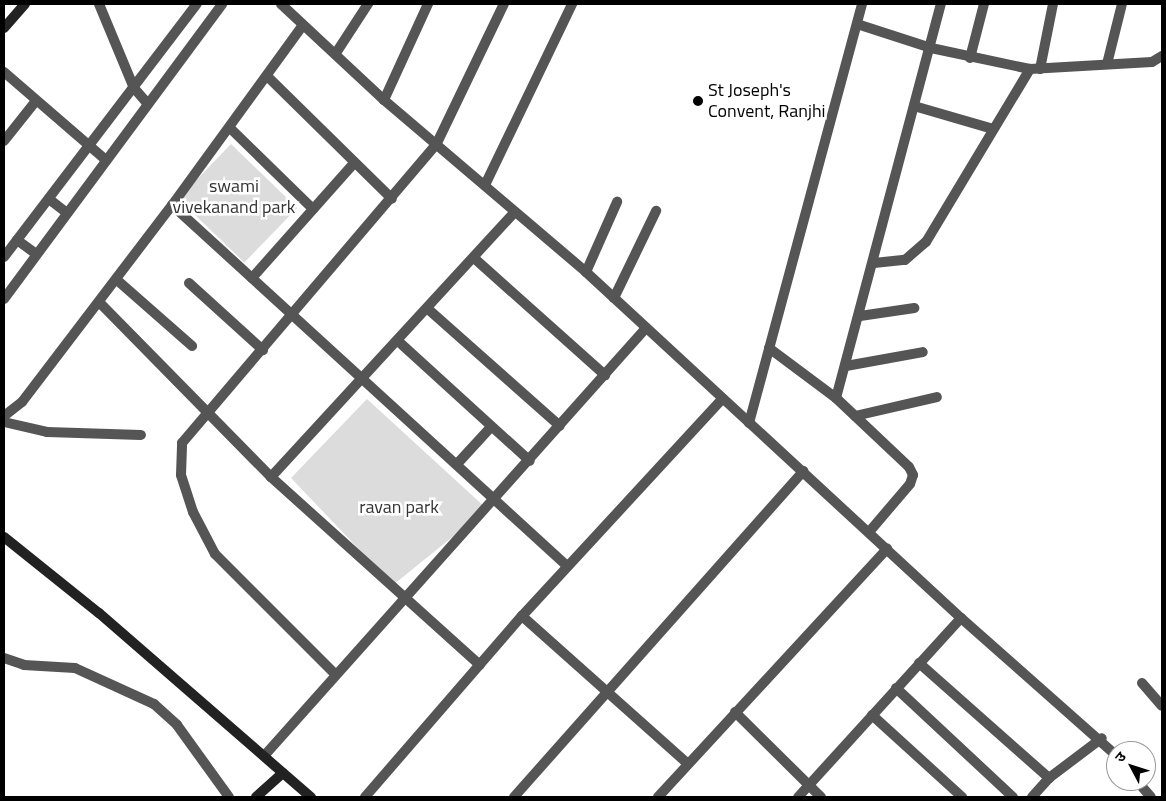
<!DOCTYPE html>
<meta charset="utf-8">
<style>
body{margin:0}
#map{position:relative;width:1166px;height:801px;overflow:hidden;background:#fff;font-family:"Titillium Web","Noto Sans Devanagari",sans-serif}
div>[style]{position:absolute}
.green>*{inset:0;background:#dcdcdc;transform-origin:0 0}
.street>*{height:10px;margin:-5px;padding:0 5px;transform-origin:5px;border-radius:5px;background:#555}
.secondary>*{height:10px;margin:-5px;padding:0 5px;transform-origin:5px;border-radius:5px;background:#222}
.dots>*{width:14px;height:14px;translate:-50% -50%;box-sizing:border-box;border:2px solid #fff;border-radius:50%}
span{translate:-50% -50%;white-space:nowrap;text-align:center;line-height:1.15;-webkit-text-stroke:5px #fff;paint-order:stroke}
.poi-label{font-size:18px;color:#000}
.left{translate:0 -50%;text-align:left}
.park-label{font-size:18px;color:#333}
.frame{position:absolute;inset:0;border:5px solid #000;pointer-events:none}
.north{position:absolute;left:1106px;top:741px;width:50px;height:50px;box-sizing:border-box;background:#fff;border:1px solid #999;border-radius:50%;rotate:310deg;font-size:14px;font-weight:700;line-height:20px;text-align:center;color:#000}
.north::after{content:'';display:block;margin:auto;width:18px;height:22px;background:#000;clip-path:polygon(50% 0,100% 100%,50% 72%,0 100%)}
</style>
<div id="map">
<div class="green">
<div style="left:231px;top:144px;width:92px;height:76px;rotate:44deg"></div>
<div style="clip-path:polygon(367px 399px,487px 509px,393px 585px,291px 478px)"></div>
</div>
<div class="street">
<div style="left:99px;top:4px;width:91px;rotate:67.4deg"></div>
<div style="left:134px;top:88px;width:21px;rotate:49deg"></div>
<div style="left:281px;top:4px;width:141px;rotate:43deg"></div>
<div style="left:384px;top:100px;width:265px;rotate:40.4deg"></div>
<div style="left:586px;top:272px;width:510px;rotate:42.7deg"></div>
<div style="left:961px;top:618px;width:242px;rotate:132.3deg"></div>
<div style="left:857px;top:24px;width:78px;rotate:18deg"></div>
<div style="left:931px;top:48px;width:101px;rotate:12deg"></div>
<div style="left:1030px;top:69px;width:122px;rotate:-3.3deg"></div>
<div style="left:1152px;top:62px;width:12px;rotate:-31deg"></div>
<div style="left:303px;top:25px;width:223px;rotate:126deg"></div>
<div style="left:172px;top:205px;width:535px;rotate:42.42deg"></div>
<div style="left:336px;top:53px;width:59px;rotate:-56.9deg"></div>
<div style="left:970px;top:58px;width:56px;rotate:-75.5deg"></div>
<div style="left:1107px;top:64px;width:62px;rotate:-76deg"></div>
<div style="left:1040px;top:69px;width:66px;rotate:-78.7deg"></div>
<div style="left:4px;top:72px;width:135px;rotate:40.8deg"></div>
<div style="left:267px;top:76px;width:175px;rotate:44.5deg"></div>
<div style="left:384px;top:100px;width:106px;rotate:-65.4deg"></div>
<div style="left:914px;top:106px;width:82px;rotate:16.2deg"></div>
<div style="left:230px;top:128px;width:116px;rotate:44.3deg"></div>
<div style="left:4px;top:141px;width:50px;rotate:-51.5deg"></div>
<div style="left:485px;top:185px;width:201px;rotate:-64.3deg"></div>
<div style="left:49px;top:199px;width:23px;rotate:38deg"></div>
<div style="left:17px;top:240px;width:24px;rotate:36deg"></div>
<div style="left:4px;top:257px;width:318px;rotate:-52.7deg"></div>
<div style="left:474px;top:258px;width:176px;rotate:41.8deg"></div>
<div style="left:874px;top:263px;width:31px;rotate:-6deg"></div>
<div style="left:905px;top:260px;width:28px;rotate:-41deg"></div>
<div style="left:926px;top:242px;width:202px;rotate:-59deg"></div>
<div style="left:586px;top:272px;width:77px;rotate:-66.1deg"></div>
<div style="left:252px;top:278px;width:154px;rotate:-48.4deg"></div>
<div style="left:117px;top:280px;width:100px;rotate:41.3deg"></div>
<div style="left:189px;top:283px;width:100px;rotate:42.2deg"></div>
<div style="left:614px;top:298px;width:97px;rotate:-64.2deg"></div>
<div style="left:4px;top:299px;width:367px;rotate:-53.5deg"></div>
<div style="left:100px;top:303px;width:244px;rotate:45.5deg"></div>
<div style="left:271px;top:477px;width:281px;rotate:42deg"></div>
<div style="left:428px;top:309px;width:176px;rotate:41.6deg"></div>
<div style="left:860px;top:316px;width:55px;rotate:-8.4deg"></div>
<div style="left:398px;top:341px;width:178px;rotate:42.3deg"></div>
<div style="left:769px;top:348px;width:84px;rotate:36.7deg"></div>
<div style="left:836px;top:398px;width:100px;rotate:43.4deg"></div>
<div style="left:909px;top:467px;width:9px;rotate:63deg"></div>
<div style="left:913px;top:475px;width:9px;rotate:108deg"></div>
<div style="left:910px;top:484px;width:63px;rotate:130.5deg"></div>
<div style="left:846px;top:366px;width:78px;rotate:-10.3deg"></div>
<div style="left:836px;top:398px;width:408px;rotate:-75.1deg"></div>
<div style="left:4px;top:416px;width:23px;rotate:-38deg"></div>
<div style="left:22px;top:402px;width:248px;rotate:-52.7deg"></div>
<div style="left:855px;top:416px;width:84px;rotate:-13deg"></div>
<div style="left:4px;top:422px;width:44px;rotate:13.1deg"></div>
<div style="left:47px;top:432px;width:94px;rotate:1.8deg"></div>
<div style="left:749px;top:423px;width:434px;rotate:-74.9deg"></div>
<div style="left:457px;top:464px;width:50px;rotate:-47.4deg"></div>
<div style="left:271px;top:477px;width:360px;rotate:-47.4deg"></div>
<div style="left:522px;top:616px;width:222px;rotate:41.7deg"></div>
<div style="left:961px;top:618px;width:207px;rotate:41.5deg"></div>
<div style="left:4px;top:658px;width:21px;rotate:19deg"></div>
<div style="left:24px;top:665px;width:51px;rotate:3.4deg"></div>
<div style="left:75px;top:668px;width:87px;rotate:24.5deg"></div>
<div style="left:154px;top:704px;width:31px;rotate:42deg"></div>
<div style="left:177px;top:725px;width:89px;rotate:54.2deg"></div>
<div style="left:919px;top:663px;width:174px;rotate:41.5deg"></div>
<div style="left:335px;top:674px;width:170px;rotate:-135deg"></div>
<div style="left:215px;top:554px;width:47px;rotate:-117.6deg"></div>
<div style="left:193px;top:512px;width:39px;rotate:-108deg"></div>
<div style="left:181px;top:475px;width:32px;rotate:-88deg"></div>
<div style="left:182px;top:443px;width:392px;rotate:-49.6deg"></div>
<div style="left:436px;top:145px;width:157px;rotate:-64.3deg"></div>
<div style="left:1142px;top:683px;width:30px;rotate:49deg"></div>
<div style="left:896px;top:688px;width:160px;rotate:43deg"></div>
<div style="left:735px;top:712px;width:121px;rotate:44.7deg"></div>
<div style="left:872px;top:715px;width:122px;rotate:42.3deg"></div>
<div style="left:264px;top:756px;width:574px;rotate:-48.25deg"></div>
<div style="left:1137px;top:781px;width:21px;rotate:49deg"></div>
<div style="left:365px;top:797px;width:240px;rotate:-49.1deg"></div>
<div style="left:522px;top:616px;width:295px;rotate:-47.3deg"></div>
<div style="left:514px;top:797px;width:436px;rotate:-48.4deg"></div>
<div style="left:658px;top:797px;width:338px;rotate:-47.3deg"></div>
<div style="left:1032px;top:797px;width:25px;rotate:-48deg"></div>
<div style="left:1049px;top:778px;width:66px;rotate:-37deg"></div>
</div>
<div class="secondary">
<div style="left:4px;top:28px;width:32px;rotate:-49deg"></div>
<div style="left:4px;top:537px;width:122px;rotate:38.7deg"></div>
<div style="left:99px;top:613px;width:281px;rotate:41deg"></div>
<div style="left:256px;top:797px;width:36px;rotate:-42deg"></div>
</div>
<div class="dots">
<div style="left:698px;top:101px;background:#000"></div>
</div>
<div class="poi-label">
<span class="left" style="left:708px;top:101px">St Joseph's<br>Convent, Ranjhi</span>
</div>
<div class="park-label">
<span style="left:234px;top:197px">swami<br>vivekanand park</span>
<span style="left:399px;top:507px">ravan park</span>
</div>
<div class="frame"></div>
<div class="north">उ</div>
</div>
